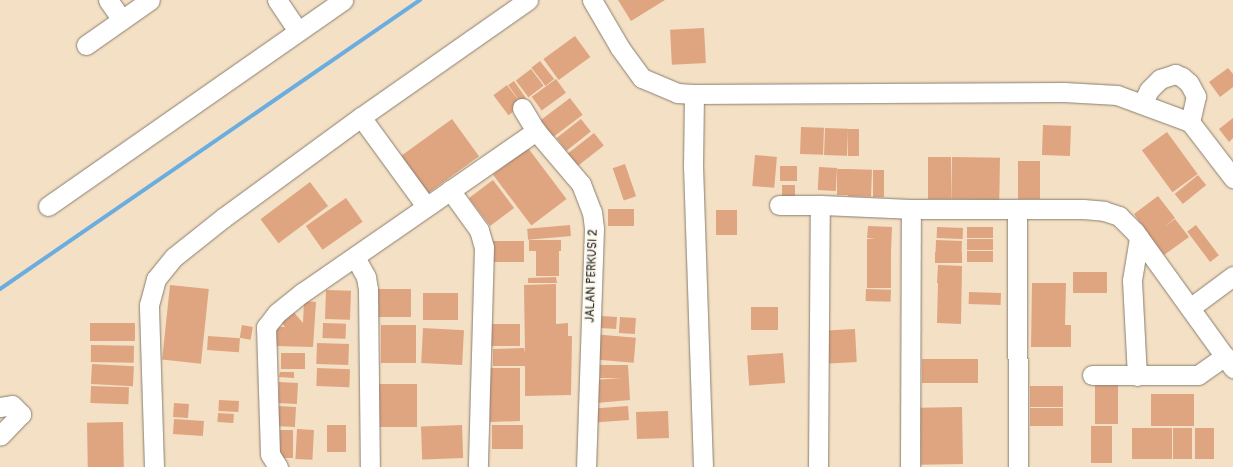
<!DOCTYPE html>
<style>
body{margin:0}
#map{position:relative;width:1233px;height:467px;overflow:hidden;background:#f4e0c4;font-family:Pangolin,sans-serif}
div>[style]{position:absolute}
.stream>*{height:4px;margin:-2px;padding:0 2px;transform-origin:2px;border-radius:2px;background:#6cade0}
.building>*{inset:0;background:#dfa480;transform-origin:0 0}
.roads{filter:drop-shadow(0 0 1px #887e70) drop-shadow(0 0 1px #887e70)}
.minor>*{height:19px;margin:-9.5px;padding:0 9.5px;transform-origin:9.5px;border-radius:9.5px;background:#fff}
span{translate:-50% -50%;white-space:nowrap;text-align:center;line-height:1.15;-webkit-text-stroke:4px #fbf7ec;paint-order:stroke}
.street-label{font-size:12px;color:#1c1c1c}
</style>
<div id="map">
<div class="stream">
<div style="left:0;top:289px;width:510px;rotate:-34.53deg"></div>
</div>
<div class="building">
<div style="clip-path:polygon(618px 0,665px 0,631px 21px)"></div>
<div style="left:704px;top:28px;width:35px;height:34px;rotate:87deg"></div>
<div style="left:575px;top:36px;width:26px;height:39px;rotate:54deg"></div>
<div style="left:540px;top:61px;width:23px;height:11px;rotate:52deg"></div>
<div style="clip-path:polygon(1228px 68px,1233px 74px,1233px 87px,1220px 97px,1209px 82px)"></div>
<div style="left:531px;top:69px;width:21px;height:19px;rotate:53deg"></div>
<div style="left:556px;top:79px;width:17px;height:30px;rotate:54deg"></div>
<div style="left:514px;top:81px;width:21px;height:7px;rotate:55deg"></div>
<div style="left:507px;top:85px;width:25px;height:17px;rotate:53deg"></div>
<div style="left:570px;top:98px;width:21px;height:43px;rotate:53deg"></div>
<div style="clip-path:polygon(1233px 118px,1233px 138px,1229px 142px,1219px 129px)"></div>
<div style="left:452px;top:119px;width:46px;height:69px;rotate:54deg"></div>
<div style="left:581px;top:119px;width:16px;height:31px;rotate:52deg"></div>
<div style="left:1043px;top:125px;width:28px;height:30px;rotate:2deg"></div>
<div style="left:801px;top:127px;width:23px;height:27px;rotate:2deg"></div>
<div style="left:825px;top:128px;width:23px;height:27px;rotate:2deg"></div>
<div style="left:848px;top:129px;width:11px;height:27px"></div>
<div style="left:1167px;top:132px;width:52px;height:31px;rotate:54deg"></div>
<div style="left:594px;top:133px;width:16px;height:36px;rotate:52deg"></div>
<div style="left:528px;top:148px;width:64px;height:44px;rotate:53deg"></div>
<div style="left:755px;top:155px;width:22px;height:31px;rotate:5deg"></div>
<div style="left:928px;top:157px;width:23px;height:42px"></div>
<div style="left:952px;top:157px;width:48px;height:42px;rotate:1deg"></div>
<div style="left:1018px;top:161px;width:22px;height:38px"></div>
<div style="left:625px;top:164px;width:34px;height:13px;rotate:71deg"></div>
<div style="left:780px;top:166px;width:17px;height:15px"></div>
<div style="left:819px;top:167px;width:18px;height:23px;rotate:3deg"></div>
<div style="left:837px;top:169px;width:12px;height:26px"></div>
<div style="left:849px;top:169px;width:23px;height:27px;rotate:2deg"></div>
<div style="left:873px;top:170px;width:11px;height:27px"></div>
<div style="left:1198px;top:175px;width:13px;height:30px;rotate:51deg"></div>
<div style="left:493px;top:180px;width:35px;height:30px;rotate:53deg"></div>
<div style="left:310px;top:182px;width:30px;height:62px;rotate:53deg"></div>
<div style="left:782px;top:185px;width:13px;height:16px"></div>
<div style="clip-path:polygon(1158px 196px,1175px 218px,1164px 227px,1175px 219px,1189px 237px,1164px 255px,1134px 214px)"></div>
<div style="left:346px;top:198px;width:29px;height:49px;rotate:55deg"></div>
<div style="left:634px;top:209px;width:17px;height:26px;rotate:90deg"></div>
<div style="left:716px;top:210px;width:21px;height:25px"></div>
<div style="left:570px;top:225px;width:11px;height:43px;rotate:85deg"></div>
<div style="left:1196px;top:225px;width:38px;height:11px;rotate:53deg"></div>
<div style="clip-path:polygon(868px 226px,892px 227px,891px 251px,867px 251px,867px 239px,876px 239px,867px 238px)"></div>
<div style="left:937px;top:227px;width:26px;height:11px;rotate:2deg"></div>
<div style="left:967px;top:227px;width:26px;height:11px"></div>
<div style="left:967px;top:239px;width:26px;height:11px"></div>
<div style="left:529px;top:240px;width:32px;height:11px"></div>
<div style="left:936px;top:240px;width:26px;height:12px;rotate:2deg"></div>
<div style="left:524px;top:241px;width:21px;height:33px;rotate:90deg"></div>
<div style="left:559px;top:251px;width:25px;height:23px;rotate:90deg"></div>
<div style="left:867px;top:251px;width:24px;height:37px"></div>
<div style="left:967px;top:251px;width:26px;height:11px"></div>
<div style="left:935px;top:252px;width:27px;height:11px"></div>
<div style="clip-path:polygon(938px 265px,962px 266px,961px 324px,937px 323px,938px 283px,951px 283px,937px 283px)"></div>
<div style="left:1073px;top:272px;width:34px;height:21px"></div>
<div style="clip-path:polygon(556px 277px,557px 283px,528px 283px,528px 278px)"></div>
<div style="clip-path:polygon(1032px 283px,1066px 283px,1065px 325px,1071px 325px,1071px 347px,1031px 347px)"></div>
<div style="clip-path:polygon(556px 284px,556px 324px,568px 323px,568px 336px,572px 336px,571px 395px,525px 396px,525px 366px,493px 366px,493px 349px,524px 348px,525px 353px,524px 285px)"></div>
<div style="left:170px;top:285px;width:39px;height:75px;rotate:6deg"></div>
<div style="left:375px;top:289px;width:36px;height:28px"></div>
<div style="left:866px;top:289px;width:25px;height:12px;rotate:2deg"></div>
<div style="left:326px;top:290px;width:25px;height:29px;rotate:2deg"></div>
<div style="left:969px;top:292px;width:32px;height:12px;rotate:2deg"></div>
<div style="left:423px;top:293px;width:35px;height:27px"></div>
<div style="clip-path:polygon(304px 301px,316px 302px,313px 347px,275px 346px,276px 327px,285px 327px,279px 319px,291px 309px,303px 323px)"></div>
<div style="left:778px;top:307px;width:23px;height:27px;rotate:90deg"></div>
<div style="left:601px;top:316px;width:16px;height:12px;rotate:4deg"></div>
<div style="left:620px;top:317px;width:16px;height:16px;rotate:4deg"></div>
<div style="left:90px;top:323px;width:45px;height:18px"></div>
<div style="left:323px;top:323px;width:23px;height:15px;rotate:2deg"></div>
<div style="left:520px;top:324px;width:22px;height:34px;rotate:90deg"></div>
<div style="left:242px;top:325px;width:11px;height:13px;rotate:10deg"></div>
<div style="left:381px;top:325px;width:35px;height:38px"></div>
<div style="left:423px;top:328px;width:41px;height:35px;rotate:3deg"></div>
<div style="left:855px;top:329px;width:33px;height:32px;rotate:87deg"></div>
<div style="left:592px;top:334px;width:44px;height:25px;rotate:5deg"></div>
<div style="left:208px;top:336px;width:32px;height:14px;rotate:4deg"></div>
<div style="left:317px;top:343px;width:32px;height:21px;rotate:2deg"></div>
<div style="left:91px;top:345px;width:43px;height:17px;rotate:1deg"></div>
<div style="left:281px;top:353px;width:24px;height:16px"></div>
<div style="left:783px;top:353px;width:30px;height:36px;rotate:86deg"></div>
<div style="left:978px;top:359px;width:24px;height:56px;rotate:90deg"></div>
<div style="left:92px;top:364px;width:42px;height:20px;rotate:3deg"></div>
<div style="clip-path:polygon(600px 365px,628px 365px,630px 400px,596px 403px,594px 380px,622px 378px,600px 378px)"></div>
<div style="left:317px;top:368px;width:33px;height:18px;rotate:2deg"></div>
<div style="clip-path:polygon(484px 368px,520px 368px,520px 421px,490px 422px,490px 388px,484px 388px)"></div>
<div style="clip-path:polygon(280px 372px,294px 372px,294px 378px,279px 377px)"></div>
<div style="left:279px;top:382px;width:19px;height:21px;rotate:3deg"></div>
<div style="left:417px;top:384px;width:43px;height:40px;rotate:90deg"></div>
<div style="left:1095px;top:384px;width:23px;height:40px"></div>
<div style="left:91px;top:386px;width:38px;height:17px;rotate:2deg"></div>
<div style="left:1030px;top:386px;width:33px;height:21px"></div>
<div style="left:1151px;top:394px;width:43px;height:32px"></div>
<div style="left:219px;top:400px;width:20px;height:11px;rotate:3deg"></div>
<div style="left:174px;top:403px;width:15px;height:14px;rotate:4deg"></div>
<div style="left:277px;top:406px;width:19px;height:20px;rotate:3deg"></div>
<div style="left:628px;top:406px;width:14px;height:31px;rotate:86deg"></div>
<div style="left:962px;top:407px;width:57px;height:42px;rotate:89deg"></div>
<div style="left:1030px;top:408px;width:33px;height:18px"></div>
<div style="left:668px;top:411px;width:27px;height:32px;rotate:88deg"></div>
<div style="left:218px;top:413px;width:16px;height:9px;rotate:4deg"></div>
<div style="left:174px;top:419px;width:30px;height:15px;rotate:4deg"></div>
<div style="left:123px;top:422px;width:45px;height:36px;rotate:89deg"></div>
<div style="left:327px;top:425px;width:19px;height:27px"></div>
<div style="left:462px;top:425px;width:33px;height:41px;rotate:88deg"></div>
<div style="left:492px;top:425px;width:31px;height:24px"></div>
<div style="left:1091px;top:426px;width:21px;height:37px"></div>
<div style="left:1132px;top:428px;width:40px;height:31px"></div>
<div style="left:1173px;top:428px;width:19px;height:31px"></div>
<div style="left:1195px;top:428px;width:19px;height:31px"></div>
<div style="left:297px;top:429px;width:17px;height:30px;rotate:3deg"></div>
<div style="left:280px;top:430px;width:13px;height:28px"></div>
</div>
<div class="roads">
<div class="minor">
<div style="left:108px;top:0;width:24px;rotate:55deg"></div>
<div style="left:277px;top:0;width:37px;rotate:56deg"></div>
<div style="left:592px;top:0;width:56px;rotate:59.7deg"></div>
<div style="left:620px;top:48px;width:37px;rotate:54deg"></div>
<div style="left:642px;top:78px;width:38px;rotate:23deg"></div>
<div style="left:677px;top:93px;width:17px;rotate:3deg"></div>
<div style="left:86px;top:45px;width:78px;rotate:-35.1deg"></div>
<div style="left:1143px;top:102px;width:13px;rotate:-63deg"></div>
<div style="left:1149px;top:90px;width:16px;rotate:-45deg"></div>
<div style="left:1160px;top:79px;width:16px;rotate:-18deg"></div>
<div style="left:1175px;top:74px;width:8px;rotate:23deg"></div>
<div style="left:1182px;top:77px;width:9px;rotate:41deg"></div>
<div style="left:1189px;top:83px;width:15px;rotate:62deg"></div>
<div style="left:1196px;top:96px;width:27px;rotate:103deg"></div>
<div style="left:522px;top:108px;width:27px;rotate:59deg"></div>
<div style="left:536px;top:131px;width:70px;rotate:49.7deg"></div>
<div style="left:581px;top:184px;width:30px;rotate:69deg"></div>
<div style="left:592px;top:212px;width:16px;rotate:83deg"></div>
<div style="left:594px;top:228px;width:239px;rotate:91.9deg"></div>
<div style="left:361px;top:117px;width:110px;rotate:53.9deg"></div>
<div style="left:450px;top:190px;width:49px;rotate:54.1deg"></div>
<div style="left:479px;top:230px;width:18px;rotate:74deg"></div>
<div style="left:484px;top:247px;width:220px;rotate:91.6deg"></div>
<div style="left:779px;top:205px;width:41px"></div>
<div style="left:48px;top:206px;width:360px;rotate:-34.9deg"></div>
<div style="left:1017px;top:210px;width:257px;rotate:89.8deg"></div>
<div style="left:355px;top:257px;width:23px;rotate:61deg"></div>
<div style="left:366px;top:277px;width:12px;rotate:81deg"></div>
<div style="left:368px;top:289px;width:178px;rotate:89.4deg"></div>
<div style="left:1190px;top:308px;width:54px;rotate:-36.7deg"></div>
<div style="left:1092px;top:375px;width:106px"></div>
<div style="left:1198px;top:375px;width:33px;rotate:-35deg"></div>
<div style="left:1137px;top:376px;width:96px;rotate:-93deg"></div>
<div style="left:1132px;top:280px;width:43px;rotate:-80.5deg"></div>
<div style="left:0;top:407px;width:12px;rotate:-9deg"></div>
<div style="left:12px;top:405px;width:13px;rotate:45deg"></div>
<div style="left:21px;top:414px;width:30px;rotate:134deg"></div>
<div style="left:154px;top:467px;width:162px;rotate:-91.8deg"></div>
<div style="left:149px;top:305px;width:27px;rotate:-75deg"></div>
<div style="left:156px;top:279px;width:28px;rotate:-51deg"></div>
<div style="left:174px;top:257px;width:63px;rotate:-38.5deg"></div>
<div style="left:223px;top:218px;width:171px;rotate:-36.2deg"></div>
<div style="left:361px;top:117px;width:204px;rotate:-35deg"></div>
<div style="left:278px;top:467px;width:15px;rotate:-122deg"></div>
<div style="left:270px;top:454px;width:127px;rotate:-91.8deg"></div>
<div style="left:266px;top:327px;width:18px;rotate:-52deg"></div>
<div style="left:277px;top:313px;width:32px;rotate:-39deg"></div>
<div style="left:302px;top:293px;width:285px;rotate:-34.7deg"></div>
<div style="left:703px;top:467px;width:300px;rotate:-91.9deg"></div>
<div style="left:693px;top:167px;width:73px;rotate:-89.2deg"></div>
<div style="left:694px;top:94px;width:370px;rotate:-0.3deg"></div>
<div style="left:1064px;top:92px;width:53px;rotate:3.2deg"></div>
<div style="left:1117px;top:95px;width:78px;rotate:20.3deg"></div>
<div style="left:1190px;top:122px;width:71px;rotate:52.5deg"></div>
<div style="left:818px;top:467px;width:262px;rotate:-89.6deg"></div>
<div style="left:820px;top:205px;width:91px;rotate:2.5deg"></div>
<div style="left:910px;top:467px;width:258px;rotate:-89.8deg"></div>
<div style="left:911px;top:209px;width:172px"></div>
<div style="left:1083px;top:209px;width:21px;rotate:5deg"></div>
<div style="left:1104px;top:211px;width:16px;rotate:18deg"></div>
<div style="left:1119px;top:216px;width:23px;rotate:45deg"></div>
<div style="left:1135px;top:232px;width:168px;rotate:54.2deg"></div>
</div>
</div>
<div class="street-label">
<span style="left:592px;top:276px;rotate:-88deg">JALAN PERKUSI 2</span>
</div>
</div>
